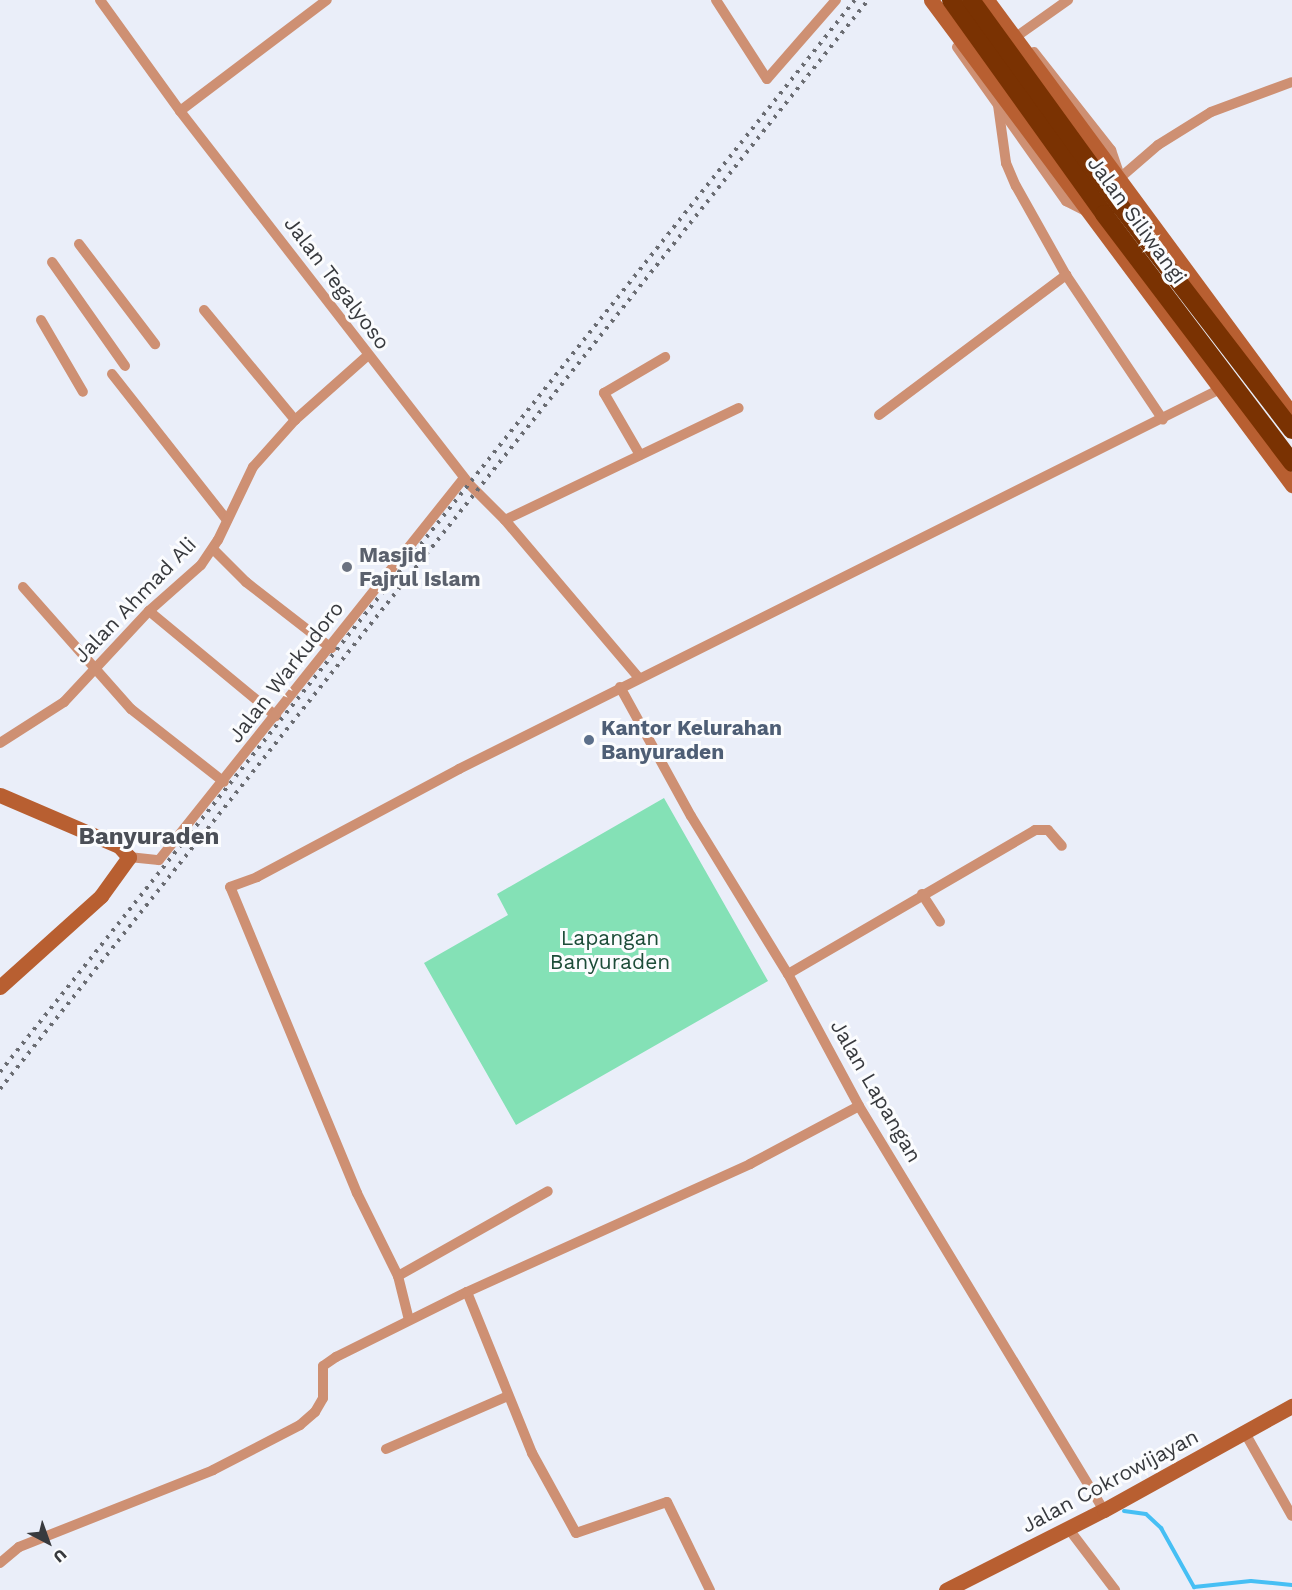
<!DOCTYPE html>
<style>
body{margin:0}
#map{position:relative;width:1292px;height:1590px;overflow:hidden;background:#eaeef9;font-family:"Work Sans",sans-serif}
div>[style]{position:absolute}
.green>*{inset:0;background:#84e1b6}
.stream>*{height:4px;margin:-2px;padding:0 2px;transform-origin:2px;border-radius:2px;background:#46bff4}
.street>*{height:10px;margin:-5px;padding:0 5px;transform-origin:5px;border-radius:5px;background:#ce9073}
.secondary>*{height:15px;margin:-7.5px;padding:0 7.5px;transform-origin:7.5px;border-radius:7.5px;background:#b85f31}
.highway>*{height:18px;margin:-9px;padding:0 9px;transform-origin:9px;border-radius:9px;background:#7a3202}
.rail>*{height:4px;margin-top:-2px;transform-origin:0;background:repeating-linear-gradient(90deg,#6a6c72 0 3px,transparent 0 9px)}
.dots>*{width:16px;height:16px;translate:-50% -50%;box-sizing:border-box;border:3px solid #fbfcfe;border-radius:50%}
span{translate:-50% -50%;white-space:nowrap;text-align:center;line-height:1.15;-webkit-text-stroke:6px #fbfcfe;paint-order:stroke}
.street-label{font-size:21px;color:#383a3e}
.worship-label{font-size:21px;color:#5b616d;font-weight:700}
.left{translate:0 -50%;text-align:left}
.service-label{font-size:21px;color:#4e5e75;font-weight:700}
.park-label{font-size:21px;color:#1c4c38}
.quarter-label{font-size:24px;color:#4b4f57;font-weight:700}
.north{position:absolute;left:18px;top:1512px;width:60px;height:60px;-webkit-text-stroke:4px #fbfcfe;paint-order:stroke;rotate:139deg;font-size:16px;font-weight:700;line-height:24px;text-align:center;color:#383a3e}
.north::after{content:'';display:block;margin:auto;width:21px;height:27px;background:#383a3e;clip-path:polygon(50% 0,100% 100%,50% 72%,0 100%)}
</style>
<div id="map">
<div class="green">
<div style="clip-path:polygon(664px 798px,768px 981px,516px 1125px,424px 963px,508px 915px,497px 894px)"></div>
</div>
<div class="stream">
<div style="left:1124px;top:1511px;width:22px;rotate:8deg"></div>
<div style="left:1146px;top:1514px;width:21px;rotate:43deg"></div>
<div style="left:1161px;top:1528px;width:68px;rotate:60.8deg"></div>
<div style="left:1194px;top:1587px;width:57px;rotate:-6deg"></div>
<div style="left:1251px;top:1581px;width:41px;rotate:5.6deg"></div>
</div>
<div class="street">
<div style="left:100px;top:0;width:137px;rotate:54.2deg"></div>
<div style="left:180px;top:111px;width:473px;rotate:52.2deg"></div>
<div style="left:470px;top:485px;width:49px;rotate:45deg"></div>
<div style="left:505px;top:520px;width:207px;rotate:49.7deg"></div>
<div style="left:716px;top:0;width:94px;rotate:57.2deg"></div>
<div style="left:767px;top:79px;width:105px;rotate:-48.9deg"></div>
<div style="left:1020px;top:34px;width:59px;rotate:-35.3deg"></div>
<div style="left:957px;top:47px;width:189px;rotate:54.7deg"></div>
<div style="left:1066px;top:201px;width:27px;rotate:27deg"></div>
<div style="left:1034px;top:52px;width:125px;rotate:51.8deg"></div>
<div style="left:1111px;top:150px;width:31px;rotate:71deg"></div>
<div style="left:998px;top:105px;width:59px;rotate:82.1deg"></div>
<div style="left:1006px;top:163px;width:25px;rotate:67deg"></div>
<div style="left:1016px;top:186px;width:102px;rotate:60.7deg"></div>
<div style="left:1066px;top:275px;width:174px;rotate:56.2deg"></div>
<div style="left:180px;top:111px;width:184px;rotate:-37.1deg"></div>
<div style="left:1121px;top:177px;width:49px;rotate:-40.9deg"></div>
<div style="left:1158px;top:145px;width:62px;rotate:-31.9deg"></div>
<div style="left:1211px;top:112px;width:86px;rotate:-20.3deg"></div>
<div style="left:79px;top:244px;width:126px;rotate:52.8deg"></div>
<div style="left:52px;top:262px;width:127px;rotate:54.9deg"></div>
<div style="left:204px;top:310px;width:143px;rotate:50.4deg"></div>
<div style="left:41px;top:320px;width:83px;rotate:59.7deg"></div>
<div style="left:112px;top:374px;width:186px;rotate:51.8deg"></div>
<div style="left:879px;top:415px;width:234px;rotate:-36.8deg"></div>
<div style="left:640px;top:455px;width:72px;rotate:-120.1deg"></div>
<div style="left:604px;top:393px;width:71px;rotate:-30.5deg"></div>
<div style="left:505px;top:520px;width:259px;rotate:-25.6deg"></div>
<div style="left:213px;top:549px;width:47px;rotate:45deg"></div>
<div style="left:246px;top:582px;width:108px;rotate:37.8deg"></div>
<div style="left:23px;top:587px;width:163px;rotate:48.5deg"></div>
<div style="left:131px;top:709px;width:118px;rotate:38.1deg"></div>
<div style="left:149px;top:611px;width:165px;rotate:39.6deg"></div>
<div style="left:620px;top:687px;width:147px;rotate:61.2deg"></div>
<div style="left:691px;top:816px;width:185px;rotate:58.5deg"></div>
<div style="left:788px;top:974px;width:150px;rotate:61.7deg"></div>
<div style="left:859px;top:1106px;width:472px;rotate:58.8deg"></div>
<div style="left:0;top:743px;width:76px;rotate:-32.6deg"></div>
<div style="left:64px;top:702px;width:125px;rotate:-47deg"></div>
<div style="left:149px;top:611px;width:69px;rotate:-41.5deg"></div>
<div style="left:201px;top:565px;width:30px;rotate:-56deg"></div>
<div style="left:218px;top:540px;width:81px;rotate:-64.4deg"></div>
<div style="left:253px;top:467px;width:63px;rotate:-48.2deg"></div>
<div style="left:295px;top:420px;width:96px;rotate:-41.6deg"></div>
<div style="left:129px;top:857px;width:30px;rotate:6deg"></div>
<div style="left:159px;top:860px;width:489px;rotate:-51.4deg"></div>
<div style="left:922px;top:894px;width:33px;rotate:57deg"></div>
<div style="left:788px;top:974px;width:286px;rotate:-30.2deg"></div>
<div style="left:1035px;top:830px;width:13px"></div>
<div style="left:1048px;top:830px;width:21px;rotate:49deg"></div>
<div style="left:398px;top:1276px;width:172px;rotate:-29.5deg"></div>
<div style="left:467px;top:1292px;width:174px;rotate:68deg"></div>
<div style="left:532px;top:1453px;width:91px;rotate:61.2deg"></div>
<div style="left:576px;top:1533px;width:96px;rotate:-18.8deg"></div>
<div style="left:667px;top:1502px;width:98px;rotate:64deg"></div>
<div style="left:409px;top:1320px;width:45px;rotate:-104deg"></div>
<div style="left:398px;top:1276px;width:93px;rotate:-116.3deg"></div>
<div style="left:357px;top:1193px;width:331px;rotate:-112.5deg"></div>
<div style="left:230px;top:887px;width:29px;rotate:-20deg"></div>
<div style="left:257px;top:877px;width:229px;rotate:-28.1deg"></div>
<div style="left:459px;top:769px;width:851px;rotate:-26.53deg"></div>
<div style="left:1245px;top:1433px;width:95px;rotate:60.5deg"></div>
<div style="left:386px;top:1449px;width:133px;rotate:-23.5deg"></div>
<div style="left:1068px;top:1528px;width:78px;rotate:52.8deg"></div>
<div style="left:0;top:1563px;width:25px;rotate:-40deg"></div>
<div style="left:19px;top:1547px;width:209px;rotate:-21.6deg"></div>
<div style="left:213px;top:1470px;width:98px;rotate:-27.3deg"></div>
<div style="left:300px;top:1425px;width:20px;rotate:-41deg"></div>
<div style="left:315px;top:1412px;width:16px;rotate:-60deg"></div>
<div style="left:323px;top:1398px;width:32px;rotate:-90deg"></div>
<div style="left:323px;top:1366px;width:16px;rotate:-35deg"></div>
<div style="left:336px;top:1357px;width:146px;rotate:-26.4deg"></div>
<div style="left:467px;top:1292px;width:311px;rotate:-24.3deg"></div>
<div style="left:750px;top:1164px;width:123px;rotate:-28deg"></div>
</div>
<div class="secondary">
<div style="left:931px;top:0;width:605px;rotate:53.34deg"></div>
<div style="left:987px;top:0;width:514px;rotate:53.62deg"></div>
<div style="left:0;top:795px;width:129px;rotate:23.2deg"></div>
<div style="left:119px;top:846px;width:15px;rotate:48deg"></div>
<div style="left:129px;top:857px;width:48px;rotate:125.7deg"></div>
<div style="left:101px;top:896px;width:136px;rotate:138deg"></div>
<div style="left:946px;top:1590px;width:177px;rotate:-26.9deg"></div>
<div style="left:1104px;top:1510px;width:215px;rotate:-29deg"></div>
</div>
<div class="highway">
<div style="left:951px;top:0;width:263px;rotate:54.4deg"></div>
<div style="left:1104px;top:214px;width:312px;rotate:52.9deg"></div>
<div style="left:971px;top:0;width:256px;rotate:54.1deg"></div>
<div style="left:1121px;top:207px;width:281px;rotate:52.5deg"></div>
</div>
<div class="rail">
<div style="left:0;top:1072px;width:1371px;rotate:-51.43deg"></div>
<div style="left:0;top:1089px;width:1393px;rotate:-51.44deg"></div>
</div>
<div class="dots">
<div style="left:347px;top:567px;background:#6b7280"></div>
<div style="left:589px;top:740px;background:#5c6f8a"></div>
</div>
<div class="street-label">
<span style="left:1137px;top:220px;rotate:54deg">Jalan Siliwangi</span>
<span style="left:337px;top:283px;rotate:53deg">Jalan Tegalyoso</span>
<span style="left:135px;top:600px;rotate:-46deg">Jalan Ahmad Ali</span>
<span style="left:286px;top:672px;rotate:-52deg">Jalan Warkudoro</span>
<span style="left:876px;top:1091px;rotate:60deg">Jalan Lapangan</span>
<span style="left:1110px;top:1481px;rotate:-28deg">Jalan Cokrowijayan</span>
</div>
<div class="worship-label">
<span class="left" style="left:359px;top:567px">Masjid<br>Fajrul Islam</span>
</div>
<div class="service-label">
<span class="left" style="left:601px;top:740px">Kantor Kelurahan<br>Banyuraden</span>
</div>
<div class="park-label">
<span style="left:610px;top:950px">Lapangan<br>Banyuraden</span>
</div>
<div class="quarter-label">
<span style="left:149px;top:837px">Banyuraden</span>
</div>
<div class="north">U</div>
</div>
